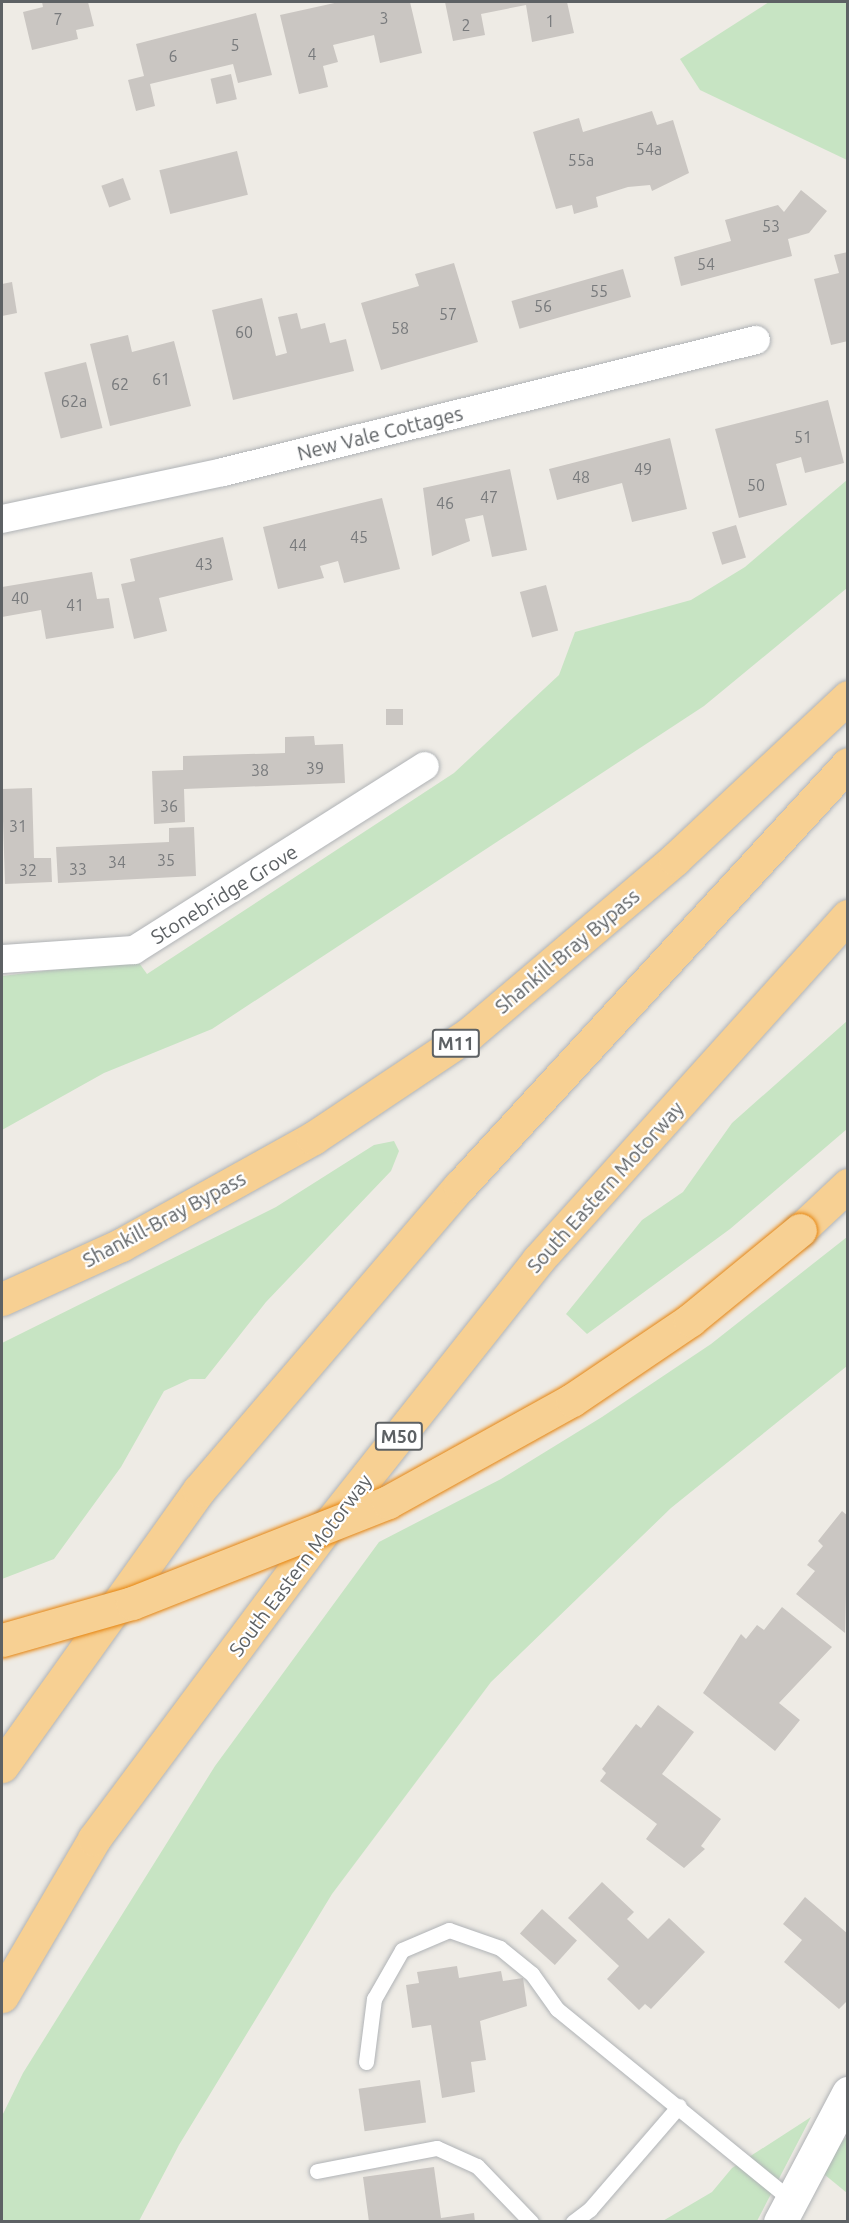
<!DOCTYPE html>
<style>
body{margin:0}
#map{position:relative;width:849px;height:2223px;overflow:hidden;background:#eeebe5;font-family:Ubuntu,sans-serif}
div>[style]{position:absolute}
.green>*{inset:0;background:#c7e4c3}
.building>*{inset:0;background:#cac6c2;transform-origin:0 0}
.roads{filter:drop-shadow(0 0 2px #b0b3b6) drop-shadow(0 0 2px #b0b3b6)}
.lane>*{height:15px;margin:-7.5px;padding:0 7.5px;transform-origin:7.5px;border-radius:7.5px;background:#fff}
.street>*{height:28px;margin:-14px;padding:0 14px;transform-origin:14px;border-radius:14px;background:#fff}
.secondary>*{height:33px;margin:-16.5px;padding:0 16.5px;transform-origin:16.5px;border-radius:16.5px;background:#fff}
.highway>*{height:33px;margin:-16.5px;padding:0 16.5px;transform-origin:16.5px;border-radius:16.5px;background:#f7d093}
.bridges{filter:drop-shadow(0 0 2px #e6840d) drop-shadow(0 0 2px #e6840d)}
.highway-bridge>*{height:33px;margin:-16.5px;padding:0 16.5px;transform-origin:16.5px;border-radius:16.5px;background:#f7d093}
span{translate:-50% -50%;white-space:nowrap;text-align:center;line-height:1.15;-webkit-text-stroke:4.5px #fff;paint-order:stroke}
.number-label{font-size:16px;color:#787a7c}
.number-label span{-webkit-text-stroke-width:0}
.shield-label span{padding:2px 4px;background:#fff;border:2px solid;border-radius:4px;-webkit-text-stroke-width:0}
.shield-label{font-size:18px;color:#5d6164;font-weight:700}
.street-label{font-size:20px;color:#5d6164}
.frame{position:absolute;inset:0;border:3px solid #5d6164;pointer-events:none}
</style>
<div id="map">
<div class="green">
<div style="clip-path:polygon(769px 2px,847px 2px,847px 160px,700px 90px,680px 59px)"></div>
<div style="clip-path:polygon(847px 480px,847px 588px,704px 706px,212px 1029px,104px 1073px,2px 1130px,2px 976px,137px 960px,147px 974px,454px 773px,559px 675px,575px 632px,691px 600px,745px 567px)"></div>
<div style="clip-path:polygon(847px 1021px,847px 1129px,730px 1229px,587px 1334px,566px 1314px,642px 1220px,683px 1192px,732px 1123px)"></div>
<div style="clip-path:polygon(394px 1141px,399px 1151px,391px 1171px,266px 1302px,205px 1379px,190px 1379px,164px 1391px,121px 1467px,54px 1559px,2px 1579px,2px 1343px,276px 1207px,374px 1145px)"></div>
<div style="clip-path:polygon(847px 1237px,847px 1366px,671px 1508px,491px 1682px,332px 1894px,179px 2145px,139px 2221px,2px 2221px,2px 2116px,23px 2073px,215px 1766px,379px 1542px,501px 1479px,602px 1417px,711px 1344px)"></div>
<div style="clip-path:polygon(811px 2117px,757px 2221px,661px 2222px,712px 2192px,732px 2168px)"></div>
<div style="clip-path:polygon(847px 2136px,847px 2193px,819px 2170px)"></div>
</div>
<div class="building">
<div style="clip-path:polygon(42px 2px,88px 2px,94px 26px,76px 30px,78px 39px,32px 50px,23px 12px,43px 7px)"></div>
<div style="clip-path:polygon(339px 2px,410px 2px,422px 53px,380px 63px,374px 35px,333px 45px,338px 62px,323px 66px,328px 87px,299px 94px,280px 15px)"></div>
<div style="clip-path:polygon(445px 2px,567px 2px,574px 33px,532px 42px,526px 5px,481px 14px,485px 35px,453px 41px)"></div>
<div style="clip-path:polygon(256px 13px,272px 75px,238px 83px,233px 64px,150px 84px,155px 106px,136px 111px,128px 80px,144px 76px,136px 44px)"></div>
<div style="left:231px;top:74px;width:26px;height:21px;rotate:77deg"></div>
<div style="clip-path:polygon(652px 111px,657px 125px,673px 120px,689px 173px,652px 191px,650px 185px,628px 187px,596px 197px,598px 207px,574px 214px,572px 205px,556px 209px,533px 132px,579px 118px,583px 132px)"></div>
<div style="left:237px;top:151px;width:45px;height:80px;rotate:76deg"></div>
<div style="left:123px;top:178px;width:23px;height:23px;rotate:70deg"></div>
<div style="clip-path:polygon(801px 190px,827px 211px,809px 233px,788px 239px,792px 256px,681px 286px,674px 257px,731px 241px,725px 220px,778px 205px,784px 212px)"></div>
<div style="clip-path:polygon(848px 252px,848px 341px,831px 345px,814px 279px,839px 273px,834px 255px)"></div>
<div style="clip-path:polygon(454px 263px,478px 342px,381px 370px,361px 303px,419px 286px,415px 274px)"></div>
<div style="left:623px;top:269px;width:29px;height:116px;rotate:74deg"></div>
<div style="clip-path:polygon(12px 282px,17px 313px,2px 316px,2px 284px)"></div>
<div style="clip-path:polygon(262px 298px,276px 356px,287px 353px,278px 317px,297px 313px,301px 329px,325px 323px,330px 343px,346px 339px,354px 371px,233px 400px,212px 310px)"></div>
<div style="clip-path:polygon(128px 335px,132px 352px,174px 341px,191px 406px,110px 426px,90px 344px)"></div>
<div style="left:86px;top:362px;width:68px;height:43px;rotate:76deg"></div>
<div style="clip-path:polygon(828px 400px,844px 463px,805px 473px,801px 457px,776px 464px,787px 505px,739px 518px,715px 429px)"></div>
<div style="clip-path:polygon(670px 438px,687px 509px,632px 522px,622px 483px,557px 500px,549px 469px)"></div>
<div style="clip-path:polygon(510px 469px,527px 550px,492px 557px,483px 515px,465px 519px,470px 541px,432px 556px,423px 488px)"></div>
<div style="clip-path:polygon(382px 498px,400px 569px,344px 583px,338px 561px,320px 566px,324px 578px,278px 589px,263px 527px)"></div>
<div style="left:736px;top:525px;width:34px;height:25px;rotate:73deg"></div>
<div style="clip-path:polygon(223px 537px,233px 580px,159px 598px,167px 631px,134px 639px,121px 584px,135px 581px,130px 559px)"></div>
<div style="clip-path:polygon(92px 572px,97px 599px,109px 598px,114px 628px,46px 639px,41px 610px,2px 617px,2px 587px)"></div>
<div style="left:546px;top:585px;width:47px;height:27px;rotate:75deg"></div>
<div style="left:386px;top:709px;width:17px;height:16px"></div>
<div style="clip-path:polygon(314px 736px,315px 745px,343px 744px,345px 783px,184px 789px,185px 822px,154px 824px,152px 771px,183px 770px,183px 756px,285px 753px,285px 737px)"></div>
<div style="clip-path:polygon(32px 788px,34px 858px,51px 858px,52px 882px,5px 884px,2px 789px)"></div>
<div style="clip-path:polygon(194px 827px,196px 876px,58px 883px,56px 847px,169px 842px,169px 828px)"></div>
<div style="clip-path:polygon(842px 1511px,848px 1516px,845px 1633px,796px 1594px,815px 1571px,807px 1565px,823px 1546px,818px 1541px)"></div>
<div style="clip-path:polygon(782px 1607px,832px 1647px,779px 1703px,800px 1720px,775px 1751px,703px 1693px,741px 1634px,746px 1639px,757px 1625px,764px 1630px)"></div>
<div style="clip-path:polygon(658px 1705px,694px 1732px,662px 1774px,721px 1819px,701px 1846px,705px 1849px,684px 1868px,646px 1839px,657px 1824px,600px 1781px,606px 1773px,602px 1769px,636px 1724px,641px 1728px)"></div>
<div style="clip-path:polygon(602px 1882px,634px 1912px,627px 1919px,648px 1939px,669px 1918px,705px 1952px,651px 2009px,645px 2004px,639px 2010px,607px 1979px,619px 1966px,568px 1918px)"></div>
<div style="clip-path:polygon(805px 1897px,848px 1934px,848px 2000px,839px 2009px,784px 1962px,802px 1940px,783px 1924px)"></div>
<div style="left:542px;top:1909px;width:47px;height:33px;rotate:42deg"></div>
<div style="clip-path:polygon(457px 1966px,459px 1978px,501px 1971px,503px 1981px,523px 1978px,527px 2006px,480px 2021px,486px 2060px,471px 2062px,475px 2092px,442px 2098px,431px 2025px,412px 2028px,406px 1985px,419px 1983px,417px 1972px)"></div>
<div style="left:420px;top:2080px;width:43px;height:62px;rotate:82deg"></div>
<div style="clip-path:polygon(434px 2167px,441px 2218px,474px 2213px,475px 2222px,369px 2222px,363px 2177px)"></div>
</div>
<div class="roads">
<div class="lane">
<div style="left:366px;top:2062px;width:64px;rotate:-82.8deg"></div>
<div style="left:374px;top:1999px;width:56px;rotate:-60.3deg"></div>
<div style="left:402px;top:1950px;width:51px;rotate:-23.1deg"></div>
<div style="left:449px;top:1930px;width:54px;rotate:19.4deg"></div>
<div style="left:500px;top:1948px;width:41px;rotate:39.1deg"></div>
<div style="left:532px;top:1974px;width:43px;rotate:54.5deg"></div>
<div style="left:557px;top:2009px;width:302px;rotate:39.2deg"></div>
<div style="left:317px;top:2171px;width:122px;rotate:-10.9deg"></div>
<div style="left:437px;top:2148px;width:44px;rotate:24.2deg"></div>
<div style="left:477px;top:2166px;width:78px;rotate:46deg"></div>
<div style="left:573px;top:2222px;width:21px;rotate:-37deg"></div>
<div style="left:590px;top:2209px;width:136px;rotate:-49.2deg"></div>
</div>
<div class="street">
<div style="left:2px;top:519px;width:226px;rotate:-12deg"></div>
<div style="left:223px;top:472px;width:549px;rotate:-13.91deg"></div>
<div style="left:2px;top:959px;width:132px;rotate:-3.9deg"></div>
<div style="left:134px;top:950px;width:344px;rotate:-32.3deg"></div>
</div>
<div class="secondary">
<div style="left:780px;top:2222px;width:146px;rotate:-62.2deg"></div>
</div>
<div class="highway">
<div style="left:800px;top:1230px;width:66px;rotate:-43.2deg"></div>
<div style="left:2px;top:1299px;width:131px;rotate:-24.4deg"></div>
<div style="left:121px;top:1245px;width:220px;rotate:-29.1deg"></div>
<div style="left:313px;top:1138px;width:187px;rotate:-33.7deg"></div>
<div style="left:469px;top:1034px;width:270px;rotate:-40.3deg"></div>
<div style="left:675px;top:859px;width:237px;rotate:-43.1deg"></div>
<div style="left:2px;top:1766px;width:339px;rotate:-54.5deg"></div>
<div style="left:199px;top:1490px;width:401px;rotate:-49.4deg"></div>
<div style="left:460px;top:1186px;width:573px;rotate:-47.4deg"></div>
<div style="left:2px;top:1996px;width:182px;rotate:-59.6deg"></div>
<div style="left:94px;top:1839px;width:380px;rotate:-53.3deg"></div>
<div style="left:321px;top:1534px;width:350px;rotate:-51.6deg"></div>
<div style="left:538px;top:1260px;width:463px;rotate:-48deg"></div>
</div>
</div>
<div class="bridges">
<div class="highway-bridge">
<div style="left:2px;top:1640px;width:135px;rotate:-15.9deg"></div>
<div style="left:132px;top:1603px;width:275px;rotate:-21.5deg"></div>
<div style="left:388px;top:1502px;width:210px;rotate:-29deg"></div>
<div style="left:572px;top:1400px;width:143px;rotate:-34.1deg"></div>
<div style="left:690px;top:1320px;width:142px;rotate:-39.3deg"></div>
</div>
</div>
<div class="number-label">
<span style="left:384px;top:18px">3</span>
<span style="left:58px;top:19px">7</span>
<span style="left:550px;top:21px">1</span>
<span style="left:466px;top:25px">2</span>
<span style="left:235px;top:45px">5</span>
<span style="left:312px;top:54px">4</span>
<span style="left:173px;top:56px">6</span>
<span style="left:649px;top:149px">54a</span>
<span style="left:581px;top:160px">55a</span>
<span style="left:771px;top:226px">53</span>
<span style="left:706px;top:264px">54</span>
<span style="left:599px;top:291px">55</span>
<span style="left:543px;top:306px">56</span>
<span style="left:448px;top:314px">57</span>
<span style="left:400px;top:328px">58</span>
<span style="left:244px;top:332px">60</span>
<span style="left:161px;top:379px">61</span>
<span style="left:120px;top:384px">62</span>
<span style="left:74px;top:401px">62a</span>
<span style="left:803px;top:437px">51</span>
<span style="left:643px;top:469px">49</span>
<span style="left:581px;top:477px">48</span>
<span style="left:756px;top:485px">50</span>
<span style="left:489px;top:497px">47</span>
<span style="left:445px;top:503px">46</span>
<span style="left:359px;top:537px">45</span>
<span style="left:298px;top:545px">44</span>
<span style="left:204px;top:564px">43</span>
<span style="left:20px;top:598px">40</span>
<span style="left:75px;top:605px">41</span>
<span style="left:315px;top:768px">39</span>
<span style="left:260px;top:770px">38</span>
<span style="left:169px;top:806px">36</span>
<span style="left:18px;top:826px">31</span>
<span style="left:166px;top:860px">35</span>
<span style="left:117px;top:862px">34</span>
<span style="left:78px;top:869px">33</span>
<span style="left:28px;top:870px">32</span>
</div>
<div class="shield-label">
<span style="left:456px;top:1043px">M11</span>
<span style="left:399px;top:1436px">M50</span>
</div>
<div class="street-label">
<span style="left:380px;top:433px;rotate:-14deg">New Vale Cottages</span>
<span style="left:224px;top:894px;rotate:-32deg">Stonebridge Grove</span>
<span style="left:567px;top:951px;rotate:-40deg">Shankill-Bray Bypass</span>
<span style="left:605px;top:1187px;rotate:-48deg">South Eastern Motorway</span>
<span style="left:164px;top:1219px;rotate:-28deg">Shankill-Bray Bypass</span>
<span style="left:300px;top:1565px;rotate:-53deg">South Eastern Motorway</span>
</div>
<div class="frame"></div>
</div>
